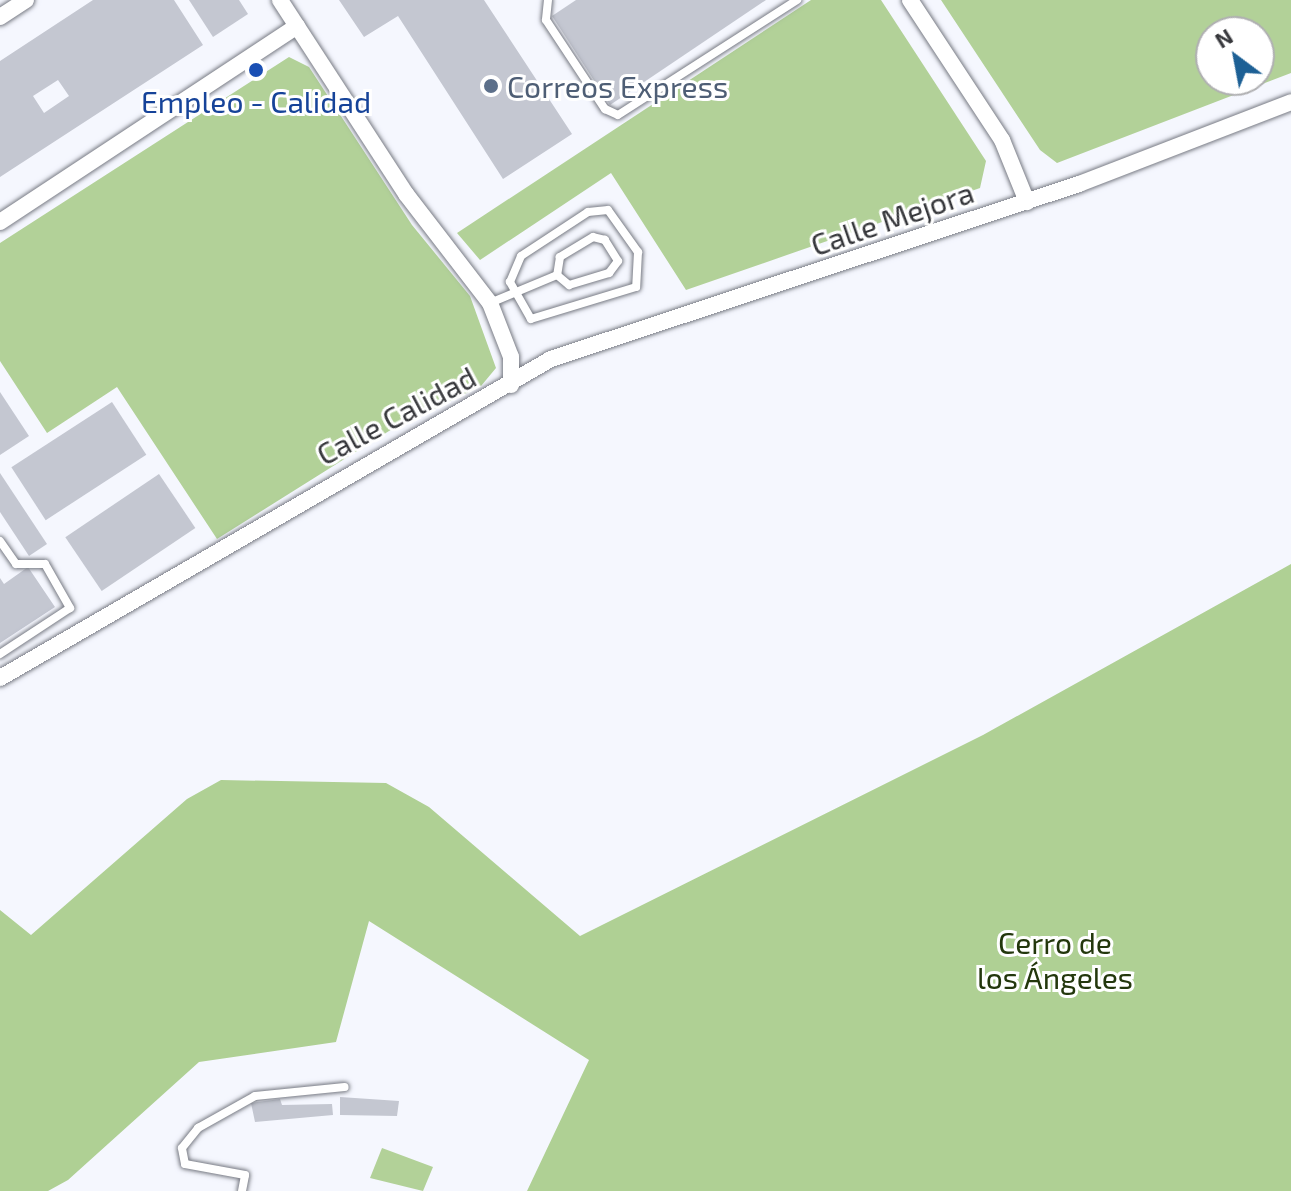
<!DOCTYPE html>
<meta charset="utf-8">
<style>
body{margin:0}
#map{position:relative;width:1291px;height:1191px;overflow:hidden;background:#f5f7fe;font-family:"Exo 2",sans-serif}
div>[style]{position:absolute}
.green>*{inset:0;background:#b2d198}
.forest>*{inset:0;background:#afd094}
.building>*{inset:0;background:#c4c7d1;transform-origin:0 0}
.roads{filter:drop-shadow(0 0 2px #787b84) drop-shadow(0 0 2px #787b84)}
.service>*{height:8px;margin:-4px;padding:0 4px;transform-origin:4px;border-radius:4px;background:#fff}
.minor>*{height:16px;margin:-8px;padding:0 8px;transform-origin:8px;border-radius:8px;background:#fff}
.dots>*{width:22px;height:22px;translate:-50% -50%;box-sizing:border-box;border:4px solid #fff;border-radius:50%}
span{translate:-50% -50%;white-space:nowrap;text-align:center;line-height:1.15;-webkit-text-stroke:6px #fff;paint-order:stroke}
.service-label{font-size:30px;color:#4e5e75}
.left{translate:0 -50%;text-align:left}
.transit-label{font-size:30px;color:#164399}
.street-label{font-size:30px;color:#37383c}
.park-label{font-size:30px;color:#23370c}
.north{position:absolute;left:1195px;top:16px;width:80px;height:80px;box-sizing:border-box;background:#fff;border:2px solid #afafb1;border-radius:50%;rotate:328deg;font-size:22px;font-weight:700;line-height:32px;text-align:center;color:#37383c}
.north::after{content:'';display:block;margin:auto;width:28px;height:36px;background:#1d6095;clip-path:polygon(50% 0,100% 100%,50% 72%,0 100%)}
</style>
<div id="map">
<div class="green">
<div style="clip-path:polygon(811px 0,881px 0,986px 161px,980px 188px,686px 290px,611px 173px,480px 260px,457px 233px)"></div>
<div style="clip-path:polygon(evenodd,941px 0,1291px 0,1291px 73px,1057px 163px,1040px 150px,941px 0,1211px 32px,1259px 32px,1259px 80px,1211px 80px,1211px 32px)"></div>
<div style="clip-path:polygon(289px 57px,309px 67px,412px 225px,470px 296px,496px 368px,481px 386px,389px 431px,217px 539px,117px 387px,47px 433px,0 361px,0 243px)"></div>
<div style="clip-path:polygon(382px 1148px,433px 1167px,423px 1191px,370px 1178px)"></div>
</div>
<div class="forest">
<div style="clip-path:polygon(1291px 564px,1291px 1191px,527px 1191px,589px 1060px,369px 921px,336px 1042px,199px 1062px,68px 1180px,48px 1191px,0 1191px,0 910px,31px 935px,187px 799px,221px 780px,386px 783px,429px 807px,580px 936px,983px 735px)"></div>
</div>
<div class="building">
<div style="clip-path:polygon(evenodd,93px 0,174px 0,203px 45px,0 177px,0 61px,93px 0,58px 80px,69px 96px,44px 113px,33px 96px,58px 80px)"></div>
<div style="clip-path:polygon(189px 0,239px 0,248px 14px,213px 37px)"></div>
<div style="clip-path:polygon(339px 0,484px 0,572px 134px,503px 179px,398px 16px,364px 37px)"></div>
<div style="clip-path:polygon(576px 0,766px 0,610px 105px,552px 16px)"></div>
<div style="clip-path:polygon(0 392px,29px 436px,0 455px)"></div>
<div style="left:112px;top:402px;width:63px;height:120px;rotate:57deg"></div>
<div style="clip-path:polygon(0 473px,47px 544px,29px 556px,0 512px)"></div>
<div style="left:159px;top:474px;width:65px;height:113px;rotate:56deg"></div>
<div style="clip-path:polygon(28px 567px,55px 607px,0 643px,0 578px,4px 584px)"></div>
<div style="clip-path:polygon(340px 1097px,399px 1101px,397px 1116px,340px 1115px)"></div>
<div style="clip-path:polygon(280px 1099px,282px 1105px,332px 1104px,333px 1115px,255px 1122px,251px 1103px)"></div>
</div>
<div class="roads">
<div class="service">
<div style="left:548px;top:0;width:20px;rotate:96deg"></div>
<div style="left:546px;top:20px;width:107px;rotate:56.5deg"></div>
<div style="left:605px;top:109px;width:14px;rotate:25deg"></div>
<div style="left:618px;top:115px;width:213px;rotate:-32.7deg"></div>
<div style="left:608px;top:210px;width:52px;rotate:54.5deg"></div>
<div style="left:638px;top:252px;width:35px;rotate:93deg"></div>
<div style="left:636px;top:287px;width:110px;rotate:163.1deg"></div>
<div style="left:531px;top:319px;width:43px;rotate:-119.6deg"></div>
<div style="left:510px;top:282px;width:28px;rotate:-67deg"></div>
<div style="left:521px;top:256px;width:80px;rotate:-33.3deg"></div>
<div style="left:588px;top:212px;width:20px;rotate:-6deg"></div>
<div style="left:490px;top:303px;width:73px;rotate:-22.7deg"></div>
<div style="left:557px;top:275px;width:16px;rotate:40deg"></div>
<div style="left:569px;top:285px;width:42px;rotate:-16.7deg"></div>
<div style="left:609px;top:273px;width:15px;rotate:-53deg"></div>
<div style="left:618px;top:261px;width:25px;rotate:-122deg"></div>
<div style="left:605px;top:240px;width:12px;rotate:-166deg"></div>
<div style="left:593px;top:237px;width:39px;rotate:149deg"></div>
<div style="left:560px;top:257px;width:18px;rotate:99deg"></div>
<div style="left:0;top:541px;width:28px;rotate:55deg"></div>
<div style="left:16px;top:564px;width:29px"></div>
<div style="left:45px;top:564px;width:51px;rotate:60.4deg"></div>
<div style="left:70px;top:608px;width:84px;rotate:146.7deg"></div>
<div style="left:242px;top:1191px;width:16px;rotate:-79deg"></div>
<div style="left:245px;top:1175px;width:61px;rotate:-169.6deg"></div>
<div style="left:185px;top:1164px;width:16px;rotate:-101deg"></div>
<div style="left:182px;top:1148px;width:26px;rotate:-51deg"></div>
<div style="left:198px;top:1128px;width:65px;rotate:-29.3deg"></div>
<div style="left:255px;top:1096px;width:90px;rotate:-5.7deg"></div>
</div>
<div class="minor">
<div style="left:280px;top:0;width:231px;rotate:57deg"></div>
<div style="left:406px;top:194px;width:138px;rotate:52.4deg"></div>
<div style="left:490px;top:303px;width:58px;rotate:68.7deg"></div>
<div style="left:511px;top:357px;width:28px;rotate:90deg"></div>
<div style="left:910px;top:0;width:168px;rotate:56.7deg"></div>
<div style="left:1002px;top:140px;width:67px;rotate:68deg"></div>
<div style="left:0;top:17px;width:31px;rotate:-33deg"></div>
<div style="left:0;top:222px;width:356px;rotate:-33.4deg"></div>
<div style="left:0;top:678px;width:637px;rotate:-30.07deg"></div>
<div style="left:551px;top:359px;width:556px;rotate:-18.34deg"></div>
<div style="left:1079px;top:184px;width:227px;rotate:-21.1deg"></div>
</div>
</div>
<div class="dots">
<div style="left:256px;top:70px;background:#1a4fb4"></div>
<div style="left:491px;top:86px;background:#5c6f8a"></div>
</div>
<div class="service-label">
<span class="left" style="left:507px;top:86px">Correos Express</span>
</div>
<div class="transit-label">
<span style="left:256px;top:101px">Empleo - Calidad</span>
</div>
<div class="street-label">
<span style="left:892px;top:218px;rotate:-19deg">Calle Mejora</span>
<span style="left:396px;top:415px;rotate:-28deg">Calle Calidad</span>
</div>
<div class="park-label">
<span style="left:1055px;top:959px">Cerro de<br>los Ángeles</span>
</div>
<div class="north">N</div>
</div>
